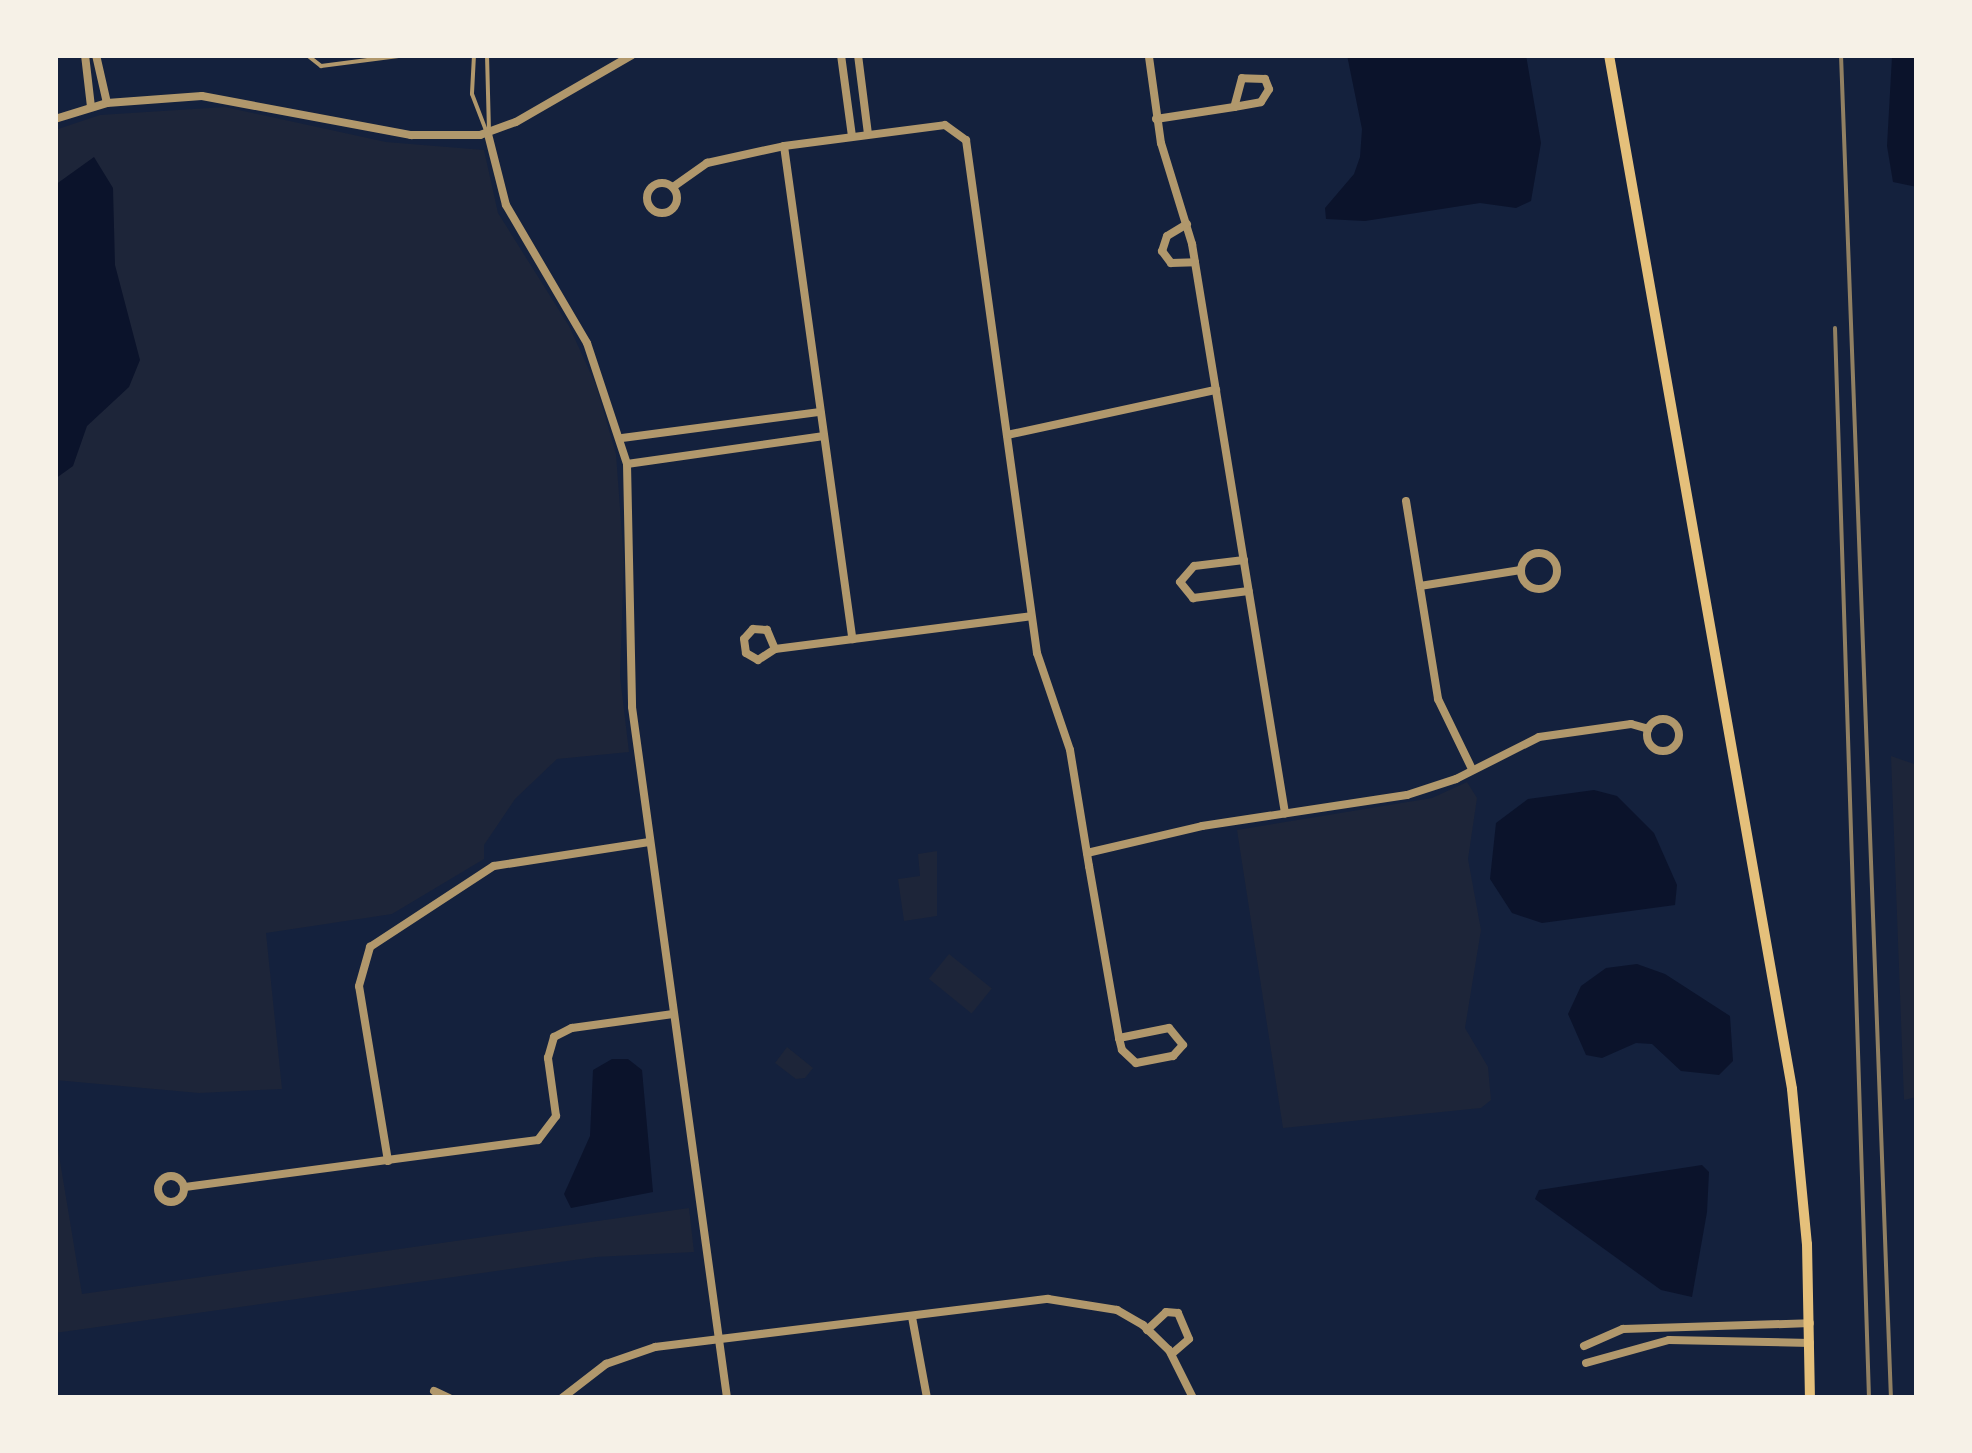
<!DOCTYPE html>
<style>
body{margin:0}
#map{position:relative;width:1972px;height:1453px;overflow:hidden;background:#14213d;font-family:Ubuntu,sans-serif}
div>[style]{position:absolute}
.green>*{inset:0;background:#1d2539;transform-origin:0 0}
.water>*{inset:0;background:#0b132b}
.service>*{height:4px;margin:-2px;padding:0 2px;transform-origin:2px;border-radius:2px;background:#b1986c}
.minor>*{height:8px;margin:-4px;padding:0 4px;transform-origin:4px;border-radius:4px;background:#b1986c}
.minor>.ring{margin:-4px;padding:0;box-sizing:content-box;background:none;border:8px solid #b1986c;border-radius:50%}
.secondary>*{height:10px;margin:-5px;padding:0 5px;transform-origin:5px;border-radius:5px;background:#e5c07b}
.rail>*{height:4px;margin:-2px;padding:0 2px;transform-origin:2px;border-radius:2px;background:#918062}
span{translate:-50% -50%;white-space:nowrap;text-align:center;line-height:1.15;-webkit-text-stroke:10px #f6f1e7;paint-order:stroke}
.frame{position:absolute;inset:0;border:58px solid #f6f1e7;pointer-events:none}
</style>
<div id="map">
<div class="green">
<div style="clip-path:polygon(225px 107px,386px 142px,484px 150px,498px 213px,569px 326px,596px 385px,616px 454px,624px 562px,620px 676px,629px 752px,557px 759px,515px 799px,484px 845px,484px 859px,392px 914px,266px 933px,282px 1089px,199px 1093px,55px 1080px,55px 130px,100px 115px)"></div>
<div style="clip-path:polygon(1891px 756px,1917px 765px,1917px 1097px,1904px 1100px)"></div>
<div style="clip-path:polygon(1467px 782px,1477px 798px,1468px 859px,1481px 930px,1465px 1028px,1488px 1067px,1491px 1100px,1481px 1108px,1283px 1128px,1237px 830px,1432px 798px)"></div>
<div style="clip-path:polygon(937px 851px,937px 916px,904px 921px,898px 879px,920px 876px,918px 854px)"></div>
<div style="left:949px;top:954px;width:55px;height:32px;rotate:39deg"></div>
<div style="clip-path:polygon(787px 1047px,813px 1068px,805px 1078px,796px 1079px,775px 1063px)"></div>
<div style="clip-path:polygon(55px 1131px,82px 1294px,689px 1208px,694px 1252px,596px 1257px,55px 1333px)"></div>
</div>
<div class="water">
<div style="clip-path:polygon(1347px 55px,1526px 55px,1541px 143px,1531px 201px,1516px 208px,1480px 203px,1365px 221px,1326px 219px,1325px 208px,1354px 174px,1360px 157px,1362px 129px)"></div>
<div style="clip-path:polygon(1917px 55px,1917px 187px,1893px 182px,1887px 146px,1892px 57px)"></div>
<div style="clip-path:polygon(94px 157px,113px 188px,115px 265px,140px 360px,129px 387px,87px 426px,73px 466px,55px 479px,55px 185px)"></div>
<div style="clip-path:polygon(1594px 790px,1617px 796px,1654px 833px,1677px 885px,1675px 905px,1542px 923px,1512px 913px,1490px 879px,1496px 823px,1528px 799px)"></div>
<div style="clip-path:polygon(1637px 964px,1665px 974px,1730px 1016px,1733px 1061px,1719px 1075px,1681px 1071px,1652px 1044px,1636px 1043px,1602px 1058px,1586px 1055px,1568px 1014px,1581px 986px,1606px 968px)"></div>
<div style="clip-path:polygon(612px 1059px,628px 1059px,642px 1070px,653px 1192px,571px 1208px,564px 1194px,590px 1136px,593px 1070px)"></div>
<div style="clip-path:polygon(1702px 1165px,1709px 1172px,1707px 1212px,1692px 1297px,1661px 1290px,1535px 1199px,1539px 1190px)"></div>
</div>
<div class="service">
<div style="left:307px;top:55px;width:18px;rotate:38deg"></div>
<div style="left:321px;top:66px;width:86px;rotate:-7.4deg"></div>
<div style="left:474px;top:55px;width:39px;rotate:93deg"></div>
<div style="left:472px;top:94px;width:40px;rotate:69deg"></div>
<div style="left:487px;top:55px;width:74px;rotate:88.5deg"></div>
</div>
<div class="minor">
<div style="left:85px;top:55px;width:52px;rotate:83.4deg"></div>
<div style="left:96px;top:55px;width:49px;rotate:77.1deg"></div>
<div style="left:841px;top:55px;width:82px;rotate:82.3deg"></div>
<div style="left:858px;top:55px;width:80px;rotate:82.8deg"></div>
<div style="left:1149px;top:57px;width:87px;rotate:82.1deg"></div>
<div style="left:1161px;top:143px;width:106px;rotate:72.9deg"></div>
<div style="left:1192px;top:244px;width:577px;rotate:80.72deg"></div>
<div style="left:55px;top:119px;width:54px;rotate:-17.1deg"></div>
<div style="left:107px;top:103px;width:95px;rotate:-4.2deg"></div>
<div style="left:202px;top:96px;width:213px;rotate:10.6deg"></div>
<div style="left:411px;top:135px;width:69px"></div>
<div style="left:480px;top:135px;width:38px;rotate:-20deg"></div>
<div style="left:516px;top:122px;width:134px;rotate:-30deg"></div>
<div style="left:1156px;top:119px;width:79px;rotate:-8.7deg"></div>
<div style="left:1234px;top:107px;width:27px;rotate:-10deg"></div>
<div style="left:1261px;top:102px;width:15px;rotate:-58deg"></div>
<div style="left:1269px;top:89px;width:11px;rotate:-112deg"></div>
<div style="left:1265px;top:79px;width:23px;rotate:-178deg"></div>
<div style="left:1242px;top:78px;width:30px;rotate:105deg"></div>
<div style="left:488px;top:134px;width:73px;rotate:75.8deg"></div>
<div style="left:506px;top:205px;width:160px;rotate:59.6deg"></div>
<div style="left:587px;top:343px;width:127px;rotate:71.7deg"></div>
<div style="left:627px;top:464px;width:243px;rotate:88.8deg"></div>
<div style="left:632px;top:707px;width:697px;rotate:82.17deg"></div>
<div style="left:784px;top:146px;width:498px;rotate:82.1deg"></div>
<div class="ring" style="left:647px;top:183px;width:22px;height:22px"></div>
<div style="left:673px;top:187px;width:42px;rotate:-35.2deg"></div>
<div style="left:707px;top:163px;width:79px;rotate:-12.4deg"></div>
<div style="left:784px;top:146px;width:162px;rotate:-7.4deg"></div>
<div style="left:945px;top:125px;width:26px;rotate:36deg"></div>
<div style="left:966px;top:140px;width:518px;rotate:82.12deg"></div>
<div style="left:1037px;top:653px;width:102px;rotate:71.2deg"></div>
<div style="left:1070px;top:750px;width:118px;rotate:80.7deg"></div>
<div style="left:1089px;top:866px;width:175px;rotate:80.1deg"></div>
<div style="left:1119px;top:1038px;width:12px;rotate:76deg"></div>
<div style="left:1122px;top:1050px;width:19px;rotate:43deg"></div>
<div style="left:1136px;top:1063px;width:38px;rotate:-11deg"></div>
<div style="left:1173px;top:1056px;width:15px;rotate:-48deg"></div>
<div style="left:1183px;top:1045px;width:22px;rotate:-129deg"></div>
<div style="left:1169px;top:1028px;width:51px;rotate:168.7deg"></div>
<div style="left:1187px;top:224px;width:23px;rotate:149deg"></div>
<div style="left:1167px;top:236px;width:16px;rotate:108deg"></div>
<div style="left:1162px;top:251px;width:15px;rotate:53deg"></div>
<div style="left:1171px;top:263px;width:24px;rotate:-2deg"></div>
<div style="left:1007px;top:435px;width:214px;rotate:-12.2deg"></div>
<div style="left:622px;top:438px;width:200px;rotate:-7.5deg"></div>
<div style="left:627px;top:464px;width:199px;rotate:-8.1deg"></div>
<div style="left:1406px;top:501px;width:201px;rotate:80.8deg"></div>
<div style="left:1438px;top:699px;width:78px;rotate:64.1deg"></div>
<div class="ring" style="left:1521px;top:553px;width:28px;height:28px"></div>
<div style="left:1244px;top:560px;width:50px;rotate:173.2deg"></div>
<div style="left:1194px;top:566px;width:21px;rotate:131deg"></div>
<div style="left:1180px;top:582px;width:21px;rotate:51deg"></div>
<div style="left:1193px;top:598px;width:56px;rotate:-7.1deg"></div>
<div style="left:1420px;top:586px;width:102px;rotate:-9deg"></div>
<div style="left:775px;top:649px;width:21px;rotate:-113deg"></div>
<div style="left:767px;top:630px;width:14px;rotate:-176deg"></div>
<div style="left:753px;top:629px;width:13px;rotate:132deg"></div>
<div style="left:744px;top:639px;width:14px;rotate:82deg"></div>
<div style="left:746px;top:653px;width:14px;rotate:30deg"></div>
<div style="left:758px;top:660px;width:20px;rotate:-33deg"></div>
<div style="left:775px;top:649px;width:258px;rotate:-7.3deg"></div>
<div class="ring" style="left:1647px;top:719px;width:24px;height:24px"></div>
<div style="left:1087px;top:853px;width:118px;rotate:-13.2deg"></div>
<div style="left:1202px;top:826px;width:207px;rotate:-8.6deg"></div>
<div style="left:1407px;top:795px;width:52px;rotate:-18.1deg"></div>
<div style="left:1456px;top:779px;width:93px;rotate:-26.8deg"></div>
<div style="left:1539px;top:737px;width:93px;rotate:-8deg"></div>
<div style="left:1631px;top:724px;width:18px;rotate:16deg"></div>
<div style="left:388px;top:1161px;width:177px;rotate:-99.4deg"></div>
<div style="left:359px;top:986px;width:41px;rotate:-74.2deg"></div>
<div style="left:370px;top:947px;width:148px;rotate:-33.2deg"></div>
<div style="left:494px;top:866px;width:157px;rotate:-8.8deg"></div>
<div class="ring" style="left:158px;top:1176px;width:18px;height:18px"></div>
<div style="left:185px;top:1187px;width:356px;rotate:-7.6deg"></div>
<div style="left:538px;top:1140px;width:30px;rotate:-53deg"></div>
<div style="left:556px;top:1116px;width:59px;rotate:-97.9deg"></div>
<div style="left:548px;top:1058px;width:22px;rotate:-74deg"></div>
<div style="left:554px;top:1037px;width:20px;rotate:-27deg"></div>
<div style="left:572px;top:1028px;width:102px;rotate:-7.9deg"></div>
<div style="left:912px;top:1317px;width:82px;rotate:79.5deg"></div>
<div style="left:1147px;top:1330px;width:26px;rotate:-43deg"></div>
<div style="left:1166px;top:1312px;width:12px;rotate:5deg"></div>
<div style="left:1178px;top:1313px;width:28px;rotate:67deg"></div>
<div style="left:1189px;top:1339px;width:23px;rotate:139deg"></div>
<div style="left:1584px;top:1346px;width:43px;rotate:-23.6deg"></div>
<div style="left:1623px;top:1329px;width:187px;rotate:-1.8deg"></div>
<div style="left:1586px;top:1363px;width:86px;rotate:-15.5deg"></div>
<div style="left:1669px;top:1340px;width:141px;rotate:1.2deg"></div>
<div style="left:434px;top:1391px;width:17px;rotate:25deg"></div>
<div style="left:562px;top:1398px;width:56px;rotate:-37.7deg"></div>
<div style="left:606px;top:1364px;width:52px;rotate:-19.1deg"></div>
<div style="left:655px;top:1347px;width:396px;rotate:-7deg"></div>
<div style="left:1048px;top:1299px;width:70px;rotate:9.1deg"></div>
<div style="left:1117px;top:1310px;width:30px;rotate:30deg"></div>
<div style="left:1143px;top:1325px;width:36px;rotate:44deg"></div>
<div style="left:1169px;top:1350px;width:54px;rotate:63.4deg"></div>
</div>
<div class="secondary">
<div style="left:1609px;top:55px;width:1050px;rotate:79.96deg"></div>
<div style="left:1792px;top:1089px;width:156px;rotate:84.5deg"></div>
<div style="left:1807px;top:1244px;width:154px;rotate:88.9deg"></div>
</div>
<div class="rail">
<div style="left:1841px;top:55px;width:1344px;rotate:87.87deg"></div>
<div style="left:1835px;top:328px;width:1071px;rotate:88.18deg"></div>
</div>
<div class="frame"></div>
</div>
